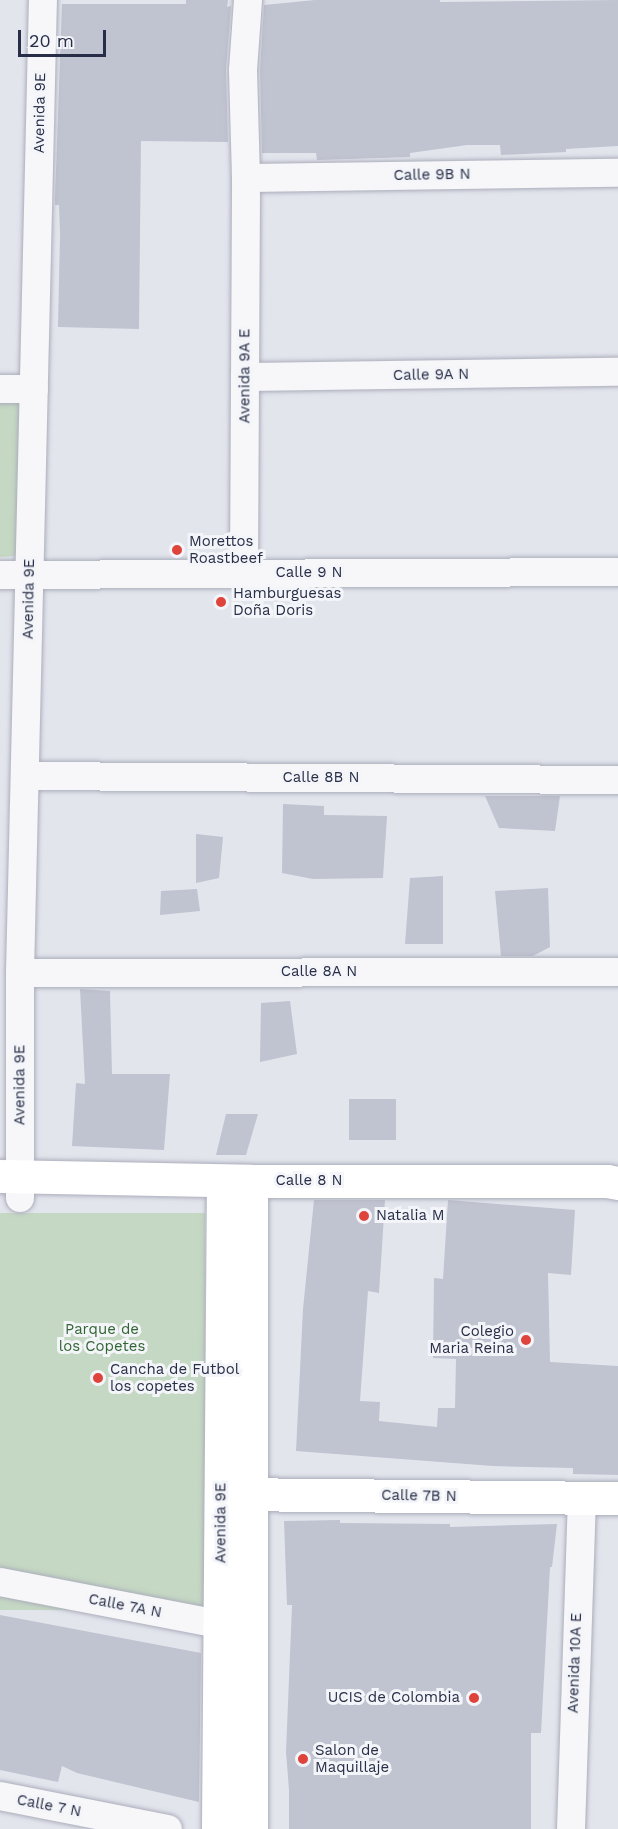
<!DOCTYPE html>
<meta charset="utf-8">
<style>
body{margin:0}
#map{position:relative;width:618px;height:1829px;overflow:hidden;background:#e3e5ed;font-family:"Work Sans",sans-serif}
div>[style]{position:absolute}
.green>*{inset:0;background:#c5d8c3;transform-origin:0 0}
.building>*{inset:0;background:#c0c3d0;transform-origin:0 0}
.roads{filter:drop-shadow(0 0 2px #abaebb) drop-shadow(0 0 2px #abaebb)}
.street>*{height:28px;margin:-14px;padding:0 14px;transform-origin:14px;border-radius:14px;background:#f7f7fa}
.secondary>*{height:33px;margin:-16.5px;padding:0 16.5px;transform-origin:16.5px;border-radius:16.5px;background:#fff}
.dots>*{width:16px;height:16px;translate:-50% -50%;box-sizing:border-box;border:3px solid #f3f5f9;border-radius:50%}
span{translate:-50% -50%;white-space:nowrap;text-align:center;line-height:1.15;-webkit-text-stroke:6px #f3f5f9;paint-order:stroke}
.street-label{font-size:15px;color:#282e47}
.poi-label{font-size:15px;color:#282e47}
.left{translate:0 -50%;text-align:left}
.right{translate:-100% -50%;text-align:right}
.park-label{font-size:15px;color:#346534}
.scale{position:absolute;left:18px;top:30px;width:88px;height:27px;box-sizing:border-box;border:3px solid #282e47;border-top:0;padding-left:8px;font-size:18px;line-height:21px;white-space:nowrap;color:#282e47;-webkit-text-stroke:4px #f3f5f9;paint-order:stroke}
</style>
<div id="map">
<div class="green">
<div style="clip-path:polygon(0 398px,21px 398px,18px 556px,0 557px)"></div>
<div style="left:205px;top:1213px;width:397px;height:205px;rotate:90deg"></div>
</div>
<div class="building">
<div style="clip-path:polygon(186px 0,228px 0,227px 7px,231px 6px,226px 70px,228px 142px,141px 141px,139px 329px,58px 327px,60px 234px,59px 205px,55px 205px,55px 198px,62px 4px,186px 4px)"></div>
<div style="clip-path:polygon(315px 0,440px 0,440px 2px,618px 0,618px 146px,566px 149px,566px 152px,501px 155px,500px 145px,467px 145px,410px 153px,410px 157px,317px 160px,316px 153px,262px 153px,260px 70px,264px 5px)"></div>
<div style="clip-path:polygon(485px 796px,560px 796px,555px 831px,499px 828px)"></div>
<div style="clip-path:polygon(283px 804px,324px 806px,324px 815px,387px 816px,383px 878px,313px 879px,282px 873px)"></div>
<div style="clip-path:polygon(196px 834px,223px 837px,219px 878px,196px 883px)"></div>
<div style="clip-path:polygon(443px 876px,443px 944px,405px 944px,410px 878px)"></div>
<div style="clip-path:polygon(548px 888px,550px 947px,533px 956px,501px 956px,495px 891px)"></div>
<div style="clip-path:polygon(197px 889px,200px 911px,160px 915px,161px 891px)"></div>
<div style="clip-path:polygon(80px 989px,110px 991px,112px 1074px,170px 1074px,164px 1150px,72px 1146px,76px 1083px,85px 1084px)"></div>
<div style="clip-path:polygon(290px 1001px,297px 1054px,260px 1062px,261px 1003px)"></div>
<div style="left:396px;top:1099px;width:41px;height:47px;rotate:90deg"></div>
<div style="clip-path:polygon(226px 1114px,258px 1114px,246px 1155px,216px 1155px)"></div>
<div style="clip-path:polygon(314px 1200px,385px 1200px,379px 1293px,368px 1291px,360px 1401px,380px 1402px,379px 1421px,437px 1427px,438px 1408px,455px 1408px,456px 1359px,433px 1358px,434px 1278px,443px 1279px,448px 1200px,575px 1210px,571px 1275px,548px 1273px,550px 1362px,618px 1366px,618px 1475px,573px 1474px,573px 1468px,493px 1466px,296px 1451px,303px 1309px)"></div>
<div style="clip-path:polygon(340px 1520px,340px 1523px,450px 1524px,450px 1527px,557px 1524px,552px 1567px,550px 1567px,541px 1733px,531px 1733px,531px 1829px,289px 1829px,289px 1790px,286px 1752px,292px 1605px,287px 1605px,284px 1521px)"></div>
<div style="clip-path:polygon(0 1615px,201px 1653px,199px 1802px,77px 1773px,62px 1766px,58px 1782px,0 1770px)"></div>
</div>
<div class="roads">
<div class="street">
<div style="left:246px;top:178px;width:372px;rotate:-0.8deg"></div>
<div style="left:245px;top:377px;width:373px;rotate:-0.8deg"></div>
<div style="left:0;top:389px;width:34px"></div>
<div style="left:244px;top:573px;width:395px;rotate:-89.7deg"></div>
<div style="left:246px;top:178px;width:108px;rotate:-91.6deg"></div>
<div style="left:243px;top:70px;width:70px;rotate:-85.9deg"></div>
<div style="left:0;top:575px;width:618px;rotate:-0.28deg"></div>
<div style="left:25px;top:776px;width:593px;rotate:0.39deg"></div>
<div style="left:20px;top:973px;width:598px;rotate:-0.1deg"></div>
<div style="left:20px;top:1198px;width:225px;rotate:-90deg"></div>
<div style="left:20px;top:973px;width:973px;rotate:-88.65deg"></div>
<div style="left:0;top:1582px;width:244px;rotate:10.9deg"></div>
<div style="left:0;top:1796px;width:171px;rotate:11.1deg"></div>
<div style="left:571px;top:1829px;width:332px;rotate:-88.1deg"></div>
</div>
<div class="secondary">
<div style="left:0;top:1176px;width:251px;rotate:1.1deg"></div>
<div style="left:251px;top:1181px;width:356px"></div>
<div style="left:607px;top:1181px;width:11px;rotate:10deg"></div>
<div style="left:230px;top:1494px;width:388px;rotate:0.6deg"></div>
<div style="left:218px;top:1829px;width:648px;rotate:-89.56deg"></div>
<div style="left:251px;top:1829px;width:648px;rotate:-90deg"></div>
</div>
</div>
<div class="dots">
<div style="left:177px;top:550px;background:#de433c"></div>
<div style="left:221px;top:602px;background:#de433c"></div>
<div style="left:364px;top:1216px;background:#de433c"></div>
<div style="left:526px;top:1340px;background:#de433c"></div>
<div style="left:98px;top:1378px;background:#de433c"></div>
<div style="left:474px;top:1698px;background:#de433c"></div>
<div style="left:303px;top:1759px;background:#de433c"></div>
</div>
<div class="street-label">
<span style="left:40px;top:113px;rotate:-89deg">Avenida 9E</span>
<span style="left:432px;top:175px;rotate:-1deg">Calle 9B N</span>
<span style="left:431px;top:375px;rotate:-1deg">Calle 9A N</span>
<span style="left:245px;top:376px;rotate:-90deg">Avenida 9A E</span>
<span style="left:309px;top:573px">Calle 9 N</span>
<span style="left:29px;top:599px;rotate:-89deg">Avenida 9E</span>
<span style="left:321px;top:778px">Calle 8B N</span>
<span style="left:319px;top:972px">Calle 8A N</span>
<span style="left:20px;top:1085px;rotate:-90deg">Avenida 9E</span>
<span style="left:309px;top:1181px">Calle 8 N</span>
<span style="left:419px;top:1496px;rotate:1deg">Calle 7B N</span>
<span style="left:221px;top:1523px;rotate:-90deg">Avenida 9E</span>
<span style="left:125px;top:1606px;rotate:11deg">Calle 7A N</span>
<span style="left:575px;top:1663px;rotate:-88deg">Avenida 10A E</span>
<span style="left:49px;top:1806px;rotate:11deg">Calle 7 N</span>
</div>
<div class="poi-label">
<span class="left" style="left:189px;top:550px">Morettos<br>Roastbeef</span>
<span class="left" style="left:233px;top:602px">Hamburguesas<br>Doña Doris</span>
<span class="left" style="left:376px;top:1216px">Natalia M</span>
<span class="right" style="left:514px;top:1340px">Colegio<br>Maria Reina</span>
<span class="left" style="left:110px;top:1378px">Cancha de Futbol<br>los copetes</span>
<span class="right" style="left:460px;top:1698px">UCIS de Colombia</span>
<span class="left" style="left:315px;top:1759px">Salon de<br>Maquillaje</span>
</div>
<div class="park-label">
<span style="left:102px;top:1338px">Parque de<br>los Copetes</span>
</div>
<div class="scale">20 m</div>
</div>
